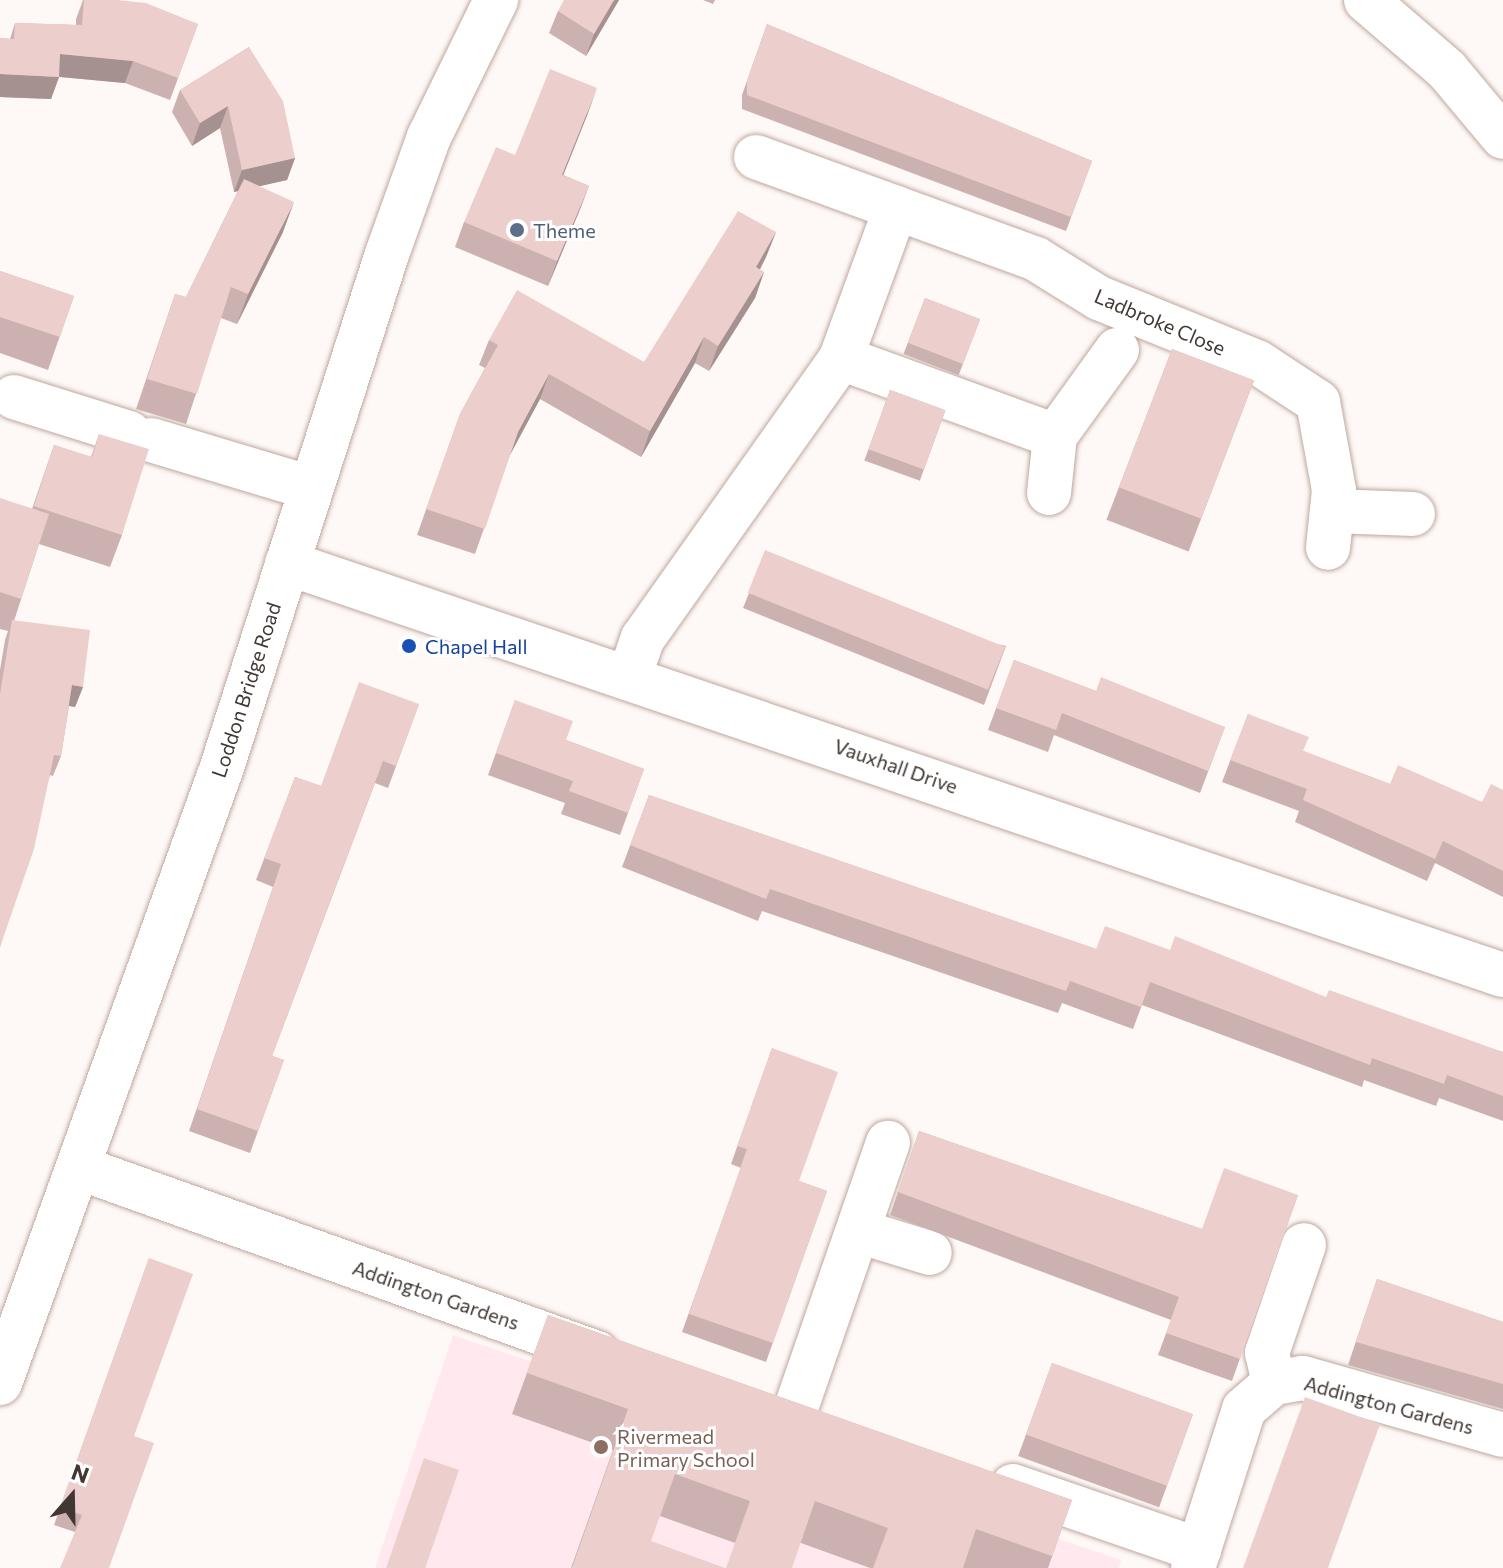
<!DOCTYPE html>
<style>
body{margin:0}
#map{position:relative;width:1503px;height:1568px;overflow:hidden;background:#fef8f6;font-family:Commissioner,sans-serif}
div>[style]{position:absolute}
.education>*{inset:0;background:#ffe9ef}
.roads{filter:drop-shadow(0 0 2px #bfa79d) drop-shadow(0 0 2px #bfa79d)}
.minor>*{height:44px;margin:-22px;padding:0 22px;transform-origin:22px;border-radius:22px;background:#fff}
.wall>*{inset:0;background:#cbb2b0;transform-origin:0 0}
.shaded-wall>*{inset:0;background:#a59190}
.building>*{inset:0;background:#eccfcd;transform-origin:0 0}
.dots>*{width:22px;height:22px;translate:-50% -50%;box-sizing:border-box;border:4px solid #fff;border-radius:50%}
span{translate:-50% -50%;white-space:nowrap;text-align:center;line-height:1.15;-webkit-text-stroke:6px #fff;paint-order:stroke}
.service-label{font-size:20px;color:#4e5e75}
.left{translate:0 -50%;text-align:left}
.street-label{font-size:20px;color:#413733}
.transit-label{font-size:20px;color:#164399}
.education-label{font-size:20px;color:#785e54}
.north{position:absolute;left:32px;top:1456px;width:80px;height:80px;-webkit-text-stroke:6px #fff;paint-order:stroke;rotate:20deg;font-size:22px;font-weight:700;line-height:32px;text-align:center;color:#413733}
.north::after{content:'';display:block;margin:auto;width:28px;height:36px;background:#413733;clip-path:polygon(50% 0,100% 100%,50% 72%,0 100%)}
</style>
<div id="map">
<div class="education">
<div style="clip-path:polygon(453px 1335px,1121px 1560px,1119px 1568px,375px 1568px)"></div>
</div>
<div class="roads">
<div class="minor">
<div style="left:1366px;top:0;width:107px;rotate:40.8deg"></div>
<div style="left:1447px;top:70px;width:87px;rotate:50.1deg"></div>
<div style="left:756px;top:157px;width:298px;rotate:20deg"></div>
<div style="left:1036px;top:259px;width:74px;rotate:31.8deg"></div>
<div style="left:1099px;top:298px;width:170px;rotate:22.1deg"></div>
<div style="left:1257px;top:362px;width:73px;rotate:33.3deg"></div>
<div style="left:1318px;top:402px;width:89px;rotate:79.7deg"></div>
<div style="left:1334px;top:490px;width:58px;rotate:95.9deg"></div>
<div style="left:841px;top:358px;width:228px;rotate:20deg"></div>
<div style="left:14px;top:397px;width:121px;rotate:17.4deg"></div>
<div style="left:151px;top:440px;width:167px;rotate:16.7deg"></div>
<div style="left:1049px;top:493px;width:57px;rotate:-84deg"></div>
<div style="left:1055px;top:436px;width:106px;rotate:-54.2deg"></div>
<div style="left:1332px;top:511px;width:81px;rotate:2.1deg"></div>
<div style="left:287px;top:563px;width:1284px;rotate:18.72deg"></div>
<div style="left:630px;top:675px;width:39px;rotate:-71deg"></div>
<div style="left:643px;top:638px;width:343px;rotate:-54.7deg"></div>
<div style="left:841px;top:358px;width:160px;rotate:-69.9deg"></div>
<div style="left:80px;top:1168px;width:549px;rotate:19.69deg"></div>
<div style="left:858px;top:1231px;width:75px;rotate:17deg"></div>
<div style="left:0;top:1383px;width:655px;rotate:-70.18deg"></div>
<div style="left:222px;top:767px;width:539px;rotate:-72.17deg"></div>
<div style="left:387px;top:254px;width:124px;rotate:-70.3deg"></div>
<div style="left:429px;top:137px;width:153px;rotate:-63.9deg"></div>
<div style="left:1274px;top:1383px;width:31px;rotate:-103deg"></div>
<div style="left:1267px;top:1353px;width:114px;rotate:-71.1deg"></div>
<div style="left:795px;top:1411px;width:284px;rotate:-70.9deg"></div>
<div style="left:1013px;top:1486px;width:197px;rotate:19deg"></div>
<div style="left:1193px;top:1568px;width:167px;rotate:-72.2deg"></div>
<div style="left:1244px;top:1409px;width:40px;rotate:-41deg"></div>
<div style="left:1274px;top:1383px;width:29px;rotate:-10deg"></div>
<div style="left:1303px;top:1378px;width:208px;rotate:15.9deg"></div>
</div>
</div>
<div class="wall">
<div style="clip-path:polygon(83px 0,117px 0,198px 24px,170px 100px,125px 83px,59px 77px,51px 99px,0 97px,0 38px,10px 39px,15px 23px,76px 25px,76px 19px)"></div>
<div style="clip-path:polygon(619px 0,586px 56px,549px 33px,558px 11px)"></div>
<div style="clip-path:polygon(703px 0,715px 0,713px 4px)"></div>
<div style="clip-path:polygon(767px 24px,1092px 161px,1066px 231px,742px 109px,742px 95px)"></div>
<div style="clip-path:polygon(249px 47px,295px 158px,287px 180px,259px 186px,283px 232px,237px 324px,221px 318px,186px 424px,136px 409px,175px 294px,186px 297px,238px 191px,234px 192px,220px 128px,192px 146px,172px 112px,180px 90px)"></div>
<div style="clip-path:polygon(588px 113px,563px 175px,589px 186px,548px 286px,455px 247px,464px 222px,515px 155px)"></div>
<div style="clip-path:polygon(776px 232px,766px 257px,760px 270px,764px 272px,755px 298px,709px 371px,695px 363px,641px 457px,540px 399px,510px 454px,475px 554px,417px 535px,460px 414px,485px 368px,479px 365px,489px 340px,644px 362px)"></div>
<div style="clip-path:polygon(0 271px,74px 296px,48px 370px,0 353px)"></div>
<div style="left:925px;top:298px;width:59px;height:60px;rotate:21deg"></div>
<div style="left:1172px;top:349px;width:88px;height:183px;rotate:21deg"></div>
<div style="left:890px;top:390px;width:59px;height:75px;rotate:20deg"></div>
<div style="clip-path:polygon(99px 434px,122px 535px,110px 567px,39px 544px,14px 621px,83px 687px,75px 707px,69px 706px,61px 756px,53px 776px,50px 775px,0 947px,0 670px,5px 640px,8px 631px,0 629px,0 499px,32px 509px,54px 445px,91px 457px)"></div>
<div style="clip-path:polygon(749px 593px,1006px 646px,984px 705px,743px 608px)"></div>
<div style="clip-path:polygon(1014px 660px,1096px 691px,1225px 727px,1200px 793px,1054px 735px,1048px 752px,988px 730px)"></div>
<div style="clip-path:polygon(515px 700px,566px 740px,644px 769px,620px 835px,561px 814px,565px 803px,488px 775px)"></div>
<div style="clip-path:polygon(419px 704px,388px 788px,375px 783px,272px 1056px,284px 1060px,250px 1153px,189px 1131px,273px 887px,256px 880px,295px 777px,321px 786px)"></div>
<div style="clip-path:polygon(1248px 714px,1303px 751px,1390px 784px,1482px 802px,1503px 790px,1503px 897px,1435px 863px,1427px 881px,1295px 822px,1299px 811px,1222px 782px)"></div>
<div style="clip-path:polygon(649px 795px,1096px 949px,1170px 950px,1503px 1052px,1503px 1121px,1439px 1098px,1436px 1106px,1364px 1080px,1362px 1087px,1142px 1005px,1133px 1029px,1062px 1003px,1058px 1013px,762px 911px,758px 921px,622px 867px)"></div>
<div style="clip-path:polygon(772px 1048px,799px 1181px,827px 1191px,766px 1362px,682px 1332px,741px 1168px,731px 1164px)"></div>
<div style="clip-path:polygon(919px 1131px,1202px 1229px,1298px 1195px,1232px 1381px,1158px 1355px,1171px 1320px,890px 1215px)"></div>
<div style="clip-path:polygon(149px 1258px,134px 1436px,75px 1532px,54px 1525px)"></div>
<div style="clip-path:polygon(1377px 1279px,1503px 1322px,1503px 1409px,1348px 1365px)"></div>
<div style="clip-path:polygon(548px 1315px,1072px 1500px,1048px 1568px,870px 1568px,801px 1543px,735px 1543px,660px 1516px,571px 1568px,613px 1450px,512px 1414px)"></div>
<div style="left:1052px;top:1363px;width:150px;height:99px;rotate:20deg"></div>
</div>
<div class="shaded-wall">
<div style="clip-path:polygon(614px 0,619px 0,586px 56px,594px 34px)"></div>
<div style="clip-path:polygon(60px 54px,133px 61px,125px 83px,51px 76px)"></div>
<div style="clip-path:polygon(0 74px,59px 77px,51px 99px,0 97px)"></div>
<div style="clip-path:polygon(597px 88px,588px 113px,553px 201px,562px 175px)"></div>
<div style="clip-path:polygon(228px 106px,220px 128px,192px 146px,200px 123px)"></div>
<div style="clip-path:polygon(295px 158px,287px 180px,234px 192px,242px 170px)"></div>
<div style="clip-path:polygon(589px 186px,579px 212px,548px 286px,557px 261px)"></div>
<div style="clip-path:polygon(294px 202px,283px 232px,237px 324px,248px 294px)"></div>
<div style="clip-path:polygon(776px 232px,766px 257px,747px 293px,756px 267px)"></div>
<div style="clip-path:polygon(764px 272px,755px 298px,709px 371px,718px 346px)"></div>
<div style="clip-path:polygon(704px 337px,695px 363px,641px 457px,650px 431px)"></div>
<div style="clip-path:polygon(549px 374px,540px 399px,509px 457px,518px 432px)"></div>
<div style="clip-path:polygon(72px 685px,83px 687px,75px 707px,65px 705px)"></div>
</div>
<div class="building">
<div style="clip-path:polygon(84px 0,117px 0,146px 3px,198px 24px,178px 78px,133px 61px,60px 54px,59px 77px,0 74px,0 38px,14px 39px,15px 23px,82px 25px)"></div>
<div style="clip-path:polygon(564px 0,614px 0,594px 34px,558px 11px)"></div>
<div style="clip-path:polygon(767px 24px,1092px 161px,1071px 217px,747px 95px,747px 81px)"></div>
<div style="clip-path:polygon(249px 47px,283px 101px,295px 158px,242px 170px,228px 106px,200px 123px,180px 90px)"></div>
<div style="clip-path:polygon(550px 69px,597px 88px,562px 175px,589px 186px,557px 261px,464px 222px,496px 147px,515px 155px)"></div>
<div style="clip-path:polygon(244px 179px,294px 202px,248px 294px,231px 287px,197px 394px,147px 379px,175px 294px,186px 297px)"></div>
<div style="clip-path:polygon(738px 211px,776px 232px,756px 267px,764px 272px,718px 346px,704px 337px,650px 431px,549px 374px,518px 432px,485px 529px,426px 509px,460px 414px,498px 345px,489px 340px,517px 290px,644px 362px)"></div>
<div style="clip-path:polygon(0 271px,74px 296px,60px 337px,0 317px)"></div>
<div style="left:925px;top:298px;width:59px;height:48px;rotate:21deg"></div>
<div style="left:1172px;top:349px;width:88px;height:148px;rotate:21deg"></div>
<div style="left:890px;top:390px;width:59px;height:63px;rotate:20deg"></div>
<div style="clip-path:polygon(99px 434px,149px 449px,122px 535px,34px 506px,54px 445px,92px 457px)"></div>
<div style="clip-path:polygon(0 498px,49px 514px,21px 599px,0 592px)"></div>
<div style="left:765px;top:550px;width:259px;height:46px;rotate:22deg"></div>
<div style="clip-path:polygon(12px 620px,90px 630px,83px 687px,72px 685px,61px 756px,54px 755px,34px 849px,0 947px,0 694px)"></div>
<div style="clip-path:polygon(1014px 660px,1096px 691px,1101px 677px,1225px 727px,1208px 771px,1062px 713px,1056px 730px,996px 708px)"></div>
<div style="clip-path:polygon(359px 682px,419px 704px,396px 766px,383px 761px,272px 1056px,284px 1060px,258px 1131px,197px 1109px,281px 864px,264px 858px,295px 777px,321px 786px)"></div>
<div style="clip-path:polygon(515px 700px,573px 721px,566px 740px,644px 769px,628px 813px,569px 791px,573px 781px,496px 753px)"></div>
<div style="clip-path:polygon(1248px 714px,1309px 737px,1303px 751px,1390px 784px,1398px 765px,1482px 802px,1491px 784px,1503px 790px,1503px 871px,1443px 841px,1435px 859px,1303px 800px,1307px 789px,1230px 760px)"></div>
<div style="clip-path:polygon(649px 795px,1096px 949px,1105px 926px,1170px 950px,1175px 936px,1326px 997px,1329px 990px,1503px 1052px,1503px 1096px,1447px 1075px,1444px 1084px,1372px 1058px,1370px 1065px,1150px 982px,1141px 1007px,1070px 981px,1066px 991px,770px 889px,766px 899px,630px 845px)"></div>
<div style="clip-path:polygon(772px 1048px,838px 1072px,799px 1181px,827px 1191px,773px 1343px,689px 1314px,747px 1149px,737px 1146px)"></div>
<div style="clip-path:polygon(919px 1131px,1202px 1229px,1224px 1168px,1298px 1195px,1240px 1359px,1166px 1333px,1179px 1297px,898px 1192px)"></div>
<div style="clip-path:polygon(149px 1258px,193px 1274px,134px 1436px,154px 1443px,109px 1568px,60px 1568px,82px 1515px,60px 1507px)"></div>
<div style="clip-path:polygon(1377px 1279px,1503px 1322px,1503px 1384px,1356px 1342px)"></div>
<div style="clip-path:polygon(548px 1315px,1072px 1500px,1052px 1556px,976px 1529px,963px 1568px,873px 1568px,888px 1528px,815px 1501px,792px 1568px,726px 1568px,750px 1501px,675px 1474px,651px 1541px,725px 1568px,572px 1568px,628px 1409px,527px 1373px)"></div>
<div style="left:1052px;top:1363px;width:150px;height:76px;rotate:20deg"></div>
<div style="clip-path:polygon(1305px 1397px,1380px 1424px,1328px 1568px,1243px 1568px)"></div>
<div style="left:424px;top:1458px;width:37px;height:117px;rotate:19deg"></div>
</div>
<div class="dots">
<div style="left:517px;top:230px;background:#5c6f8a"></div>
<div style="left:409px;top:646px;background:#1a4fb4"></div>
<div style="left:601px;top:1447px;background:#8d6e63"></div>
</div>
<div class="service-label">
<span class="left" style="left:533px;top:230px">Theme</span>
</div>
<div class="street-label">
<span style="left:1160px;top:322px;rotate:23deg">Ladbroke Close</span>
<span style="left:246px;top:690px;rotate:-72deg">Loddon Bridge Road</span>
<span style="left:896px;top:766px;rotate:19deg">Vauxhall Drive</span>
<span style="left:436px;top:1295px;rotate:19deg">Addington Gardens</span>
<span style="left:1389px;top:1405px;rotate:15deg">Addington Gardens</span>
</div>
<div class="transit-label">
<span class="left" style="left:425px;top:646px">Chapel Hall</span>
</div>
<div class="education-label">
<span class="left" style="left:617px;top:1448px">Rivermead<br>Primary School</span>
</div>
<div class="north">N</div>
</div>
